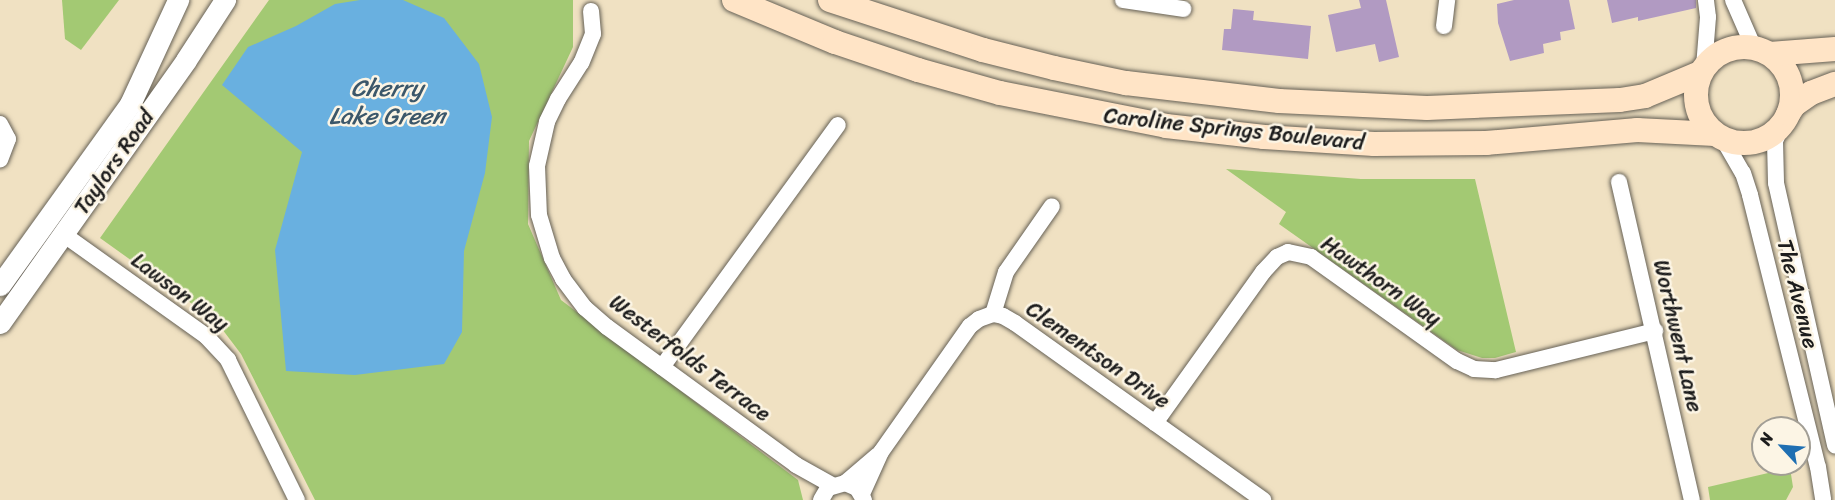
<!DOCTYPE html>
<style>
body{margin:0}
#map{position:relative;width:1835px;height:500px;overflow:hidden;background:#f0e1c2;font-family:Sriracha,sans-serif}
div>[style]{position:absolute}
.green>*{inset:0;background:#a3c973}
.water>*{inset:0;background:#69b0e0}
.building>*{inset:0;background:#b19ac2}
.roads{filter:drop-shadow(0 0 2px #666156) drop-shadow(0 0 2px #666156)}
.minor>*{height:16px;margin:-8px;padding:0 8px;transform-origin:8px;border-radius:8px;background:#fff}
.tertiary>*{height:21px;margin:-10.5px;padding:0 10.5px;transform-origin:10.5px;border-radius:10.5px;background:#fff}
.secondary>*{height:24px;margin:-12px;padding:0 12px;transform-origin:12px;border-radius:12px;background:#ffe4c6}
.secondary>.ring{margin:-12px;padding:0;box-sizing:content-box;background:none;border:24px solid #ffe4c6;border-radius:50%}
span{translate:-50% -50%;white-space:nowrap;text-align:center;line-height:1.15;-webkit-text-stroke:5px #fcf5e5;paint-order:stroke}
.street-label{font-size:22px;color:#1c1c1c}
.water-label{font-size:24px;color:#3b576a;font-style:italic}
.north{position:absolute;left:1751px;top:416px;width:60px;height:60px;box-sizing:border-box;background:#fcf5e5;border:2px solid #a29e95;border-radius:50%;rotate:296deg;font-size:16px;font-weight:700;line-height:24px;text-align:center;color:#1c1c1c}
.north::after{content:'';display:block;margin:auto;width:21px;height:27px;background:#1f6fb2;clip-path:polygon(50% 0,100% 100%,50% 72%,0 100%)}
</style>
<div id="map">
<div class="green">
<div style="clip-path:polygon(62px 0,119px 0,81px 50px,65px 39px)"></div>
<div style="clip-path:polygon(269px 0,573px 0,573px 47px,529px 141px,528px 224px,561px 300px,798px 480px,803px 500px,315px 500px,241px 354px,216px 321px,100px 238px)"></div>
<div style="clip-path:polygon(1226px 169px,1361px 179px,1475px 179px,1516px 352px,1495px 358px,1482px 358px,1457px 350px,1279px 224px,1286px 212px)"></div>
<div style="clip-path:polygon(1790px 468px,1793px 487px,1786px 500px,1710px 500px,1708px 487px)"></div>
</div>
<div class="water">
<div style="clip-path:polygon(360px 0,403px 0,444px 18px,479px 64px,492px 117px,485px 173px,464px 251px,462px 332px,444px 364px,355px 375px,286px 371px,275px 250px,302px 152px,222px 85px,248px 47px,296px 26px,335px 4px)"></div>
</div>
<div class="building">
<div style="clip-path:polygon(1359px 0,1386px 0,1399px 57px,1379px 62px,1375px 44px,1336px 52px,1328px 15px,1361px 8px)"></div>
<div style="clip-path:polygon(1514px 0,1569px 0,1575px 29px,1560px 32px,1561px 40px,1543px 44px,1544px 53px,1510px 61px,1498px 23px,1497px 4px)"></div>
<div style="clip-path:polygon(1607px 0,1696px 0,1696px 8px,1638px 21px,1638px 17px,1612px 23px)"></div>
<div style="clip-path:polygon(1233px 9px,1254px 11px,1253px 20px,1311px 26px,1308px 59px,1222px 50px,1224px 29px,1231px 29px)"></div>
</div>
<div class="roads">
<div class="minor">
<div style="left:1123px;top:0;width:61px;rotate:8.5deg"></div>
<div style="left:1733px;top:0;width:52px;rotate:66.4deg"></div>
<div style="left:591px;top:11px;width:23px;rotate:85deg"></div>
<div style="left:593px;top:34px;width:31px;rotate:112deg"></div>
<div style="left:581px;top:63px;width:43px;rotate:122.6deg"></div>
<div style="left:558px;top:99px;width:25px;rotate:116deg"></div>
<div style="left:547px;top:122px;width:45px;rotate:102.8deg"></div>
<div style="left:537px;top:166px;width:49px;rotate:87.7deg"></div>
<div style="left:539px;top:215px;width:45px;rotate:73.2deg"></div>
<div style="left:552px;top:258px;width:24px;rotate:62deg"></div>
<div style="left:563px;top:279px;width:36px;rotate:53deg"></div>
<div style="left:585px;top:308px;width:29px;rotate:41deg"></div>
<div style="left:607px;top:327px;width:234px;rotate:36.1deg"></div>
<div style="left:796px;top:465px;width:41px;rotate:29.1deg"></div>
<div style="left:1444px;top:26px;width:26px;rotate:-83deg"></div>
<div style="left:1704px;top:67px;width:50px;rotate:-85.4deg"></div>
<div style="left:1708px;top:17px;width:17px;rotate:-97deg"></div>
<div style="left:1783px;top:123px;width:20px;rotate:114deg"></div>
<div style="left:1775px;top:141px;width:42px;rotate:88.6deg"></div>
<div style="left:1776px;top:183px;width:269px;rotate:77.3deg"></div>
<div style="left:0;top:124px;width:17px;rotate:62deg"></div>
<div style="left:8px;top:139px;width:22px;rotate:111deg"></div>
<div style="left:1723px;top:139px;width:39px;rotate:60deg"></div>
<div style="left:1743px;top:173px;width:23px;rotate:72deg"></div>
<div style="left:1750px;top:195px;width:280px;rotate:76deg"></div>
<div style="left:1818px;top:467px;width:33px;rotate:81deg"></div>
<div style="left:1619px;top:182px;width:326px;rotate:77.1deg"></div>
<div style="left:63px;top:234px;width:176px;rotate:35.5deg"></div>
<div style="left:206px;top:336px;width:33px;rotate:47deg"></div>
<div style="left:228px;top:360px;width:156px;rotate:63.8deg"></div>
<div style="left:993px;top:314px;width:44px;rotate:-72.8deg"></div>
<div style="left:1006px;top:272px;width:80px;rotate:-55.1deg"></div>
<div style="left:662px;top:367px;width:299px;rotate:-54deg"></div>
<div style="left:1155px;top:423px;width:186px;rotate:-54.4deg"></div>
<div style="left:1263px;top:272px;width:21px;rotate:-47deg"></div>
<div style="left:1277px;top:257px;width:12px;rotate:-24deg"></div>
<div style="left:1288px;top:252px;width:24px;rotate:12deg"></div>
<div style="left:1311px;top:257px;width:179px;rotate:35.5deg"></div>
<div style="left:1457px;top:361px;width:19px;rotate:25deg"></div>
<div style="left:1474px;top:369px;width:22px;rotate:3deg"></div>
<div style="left:1496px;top:370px;width:164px;rotate:-13.8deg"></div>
<div style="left:845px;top:483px;width:43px;rotate:-40.3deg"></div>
<div style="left:862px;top:494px;width:46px;rotate:-65.7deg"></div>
<div style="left:881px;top:452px;width:154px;rotate:-54.8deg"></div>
<div style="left:970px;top:326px;width:11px;rotate:-38deg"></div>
<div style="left:979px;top:319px;width:15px;rotate:-20deg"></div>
<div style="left:993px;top:314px;width:10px;rotate:11deg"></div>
<div style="left:1003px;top:316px;width:14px;rotate:30deg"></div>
<div style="left:1015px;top:323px;width:305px;rotate:35.5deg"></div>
<div style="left:821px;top:500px;width:14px;rotate:-60deg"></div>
<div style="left:828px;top:488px;width:18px;rotate:-16deg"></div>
<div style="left:845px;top:483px;width:13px;rotate:23deg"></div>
<div style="left:857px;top:488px;width:14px;rotate:60deg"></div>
</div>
<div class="tertiary">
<div style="left:0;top:285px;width:223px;rotate:-54.3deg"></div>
<div style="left:130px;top:104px;width:115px;rotate:-65.2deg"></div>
<div style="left:0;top:323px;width:322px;rotate:-54.7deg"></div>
<div style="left:186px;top:60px;width:72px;rotate:-57deg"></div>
</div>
<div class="secondary">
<div style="left:734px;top:0;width:109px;rotate:22.6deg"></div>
<div style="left:835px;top:42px;width:88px;rotate:18.6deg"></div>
<div style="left:918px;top:70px;width:85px;rotate:15.7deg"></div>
<div style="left:1000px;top:93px;width:169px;rotate:11.2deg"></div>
<div style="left:1166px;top:126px;width:99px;rotate:6.4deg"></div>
<div style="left:1264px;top:137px;width:110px;rotate:3.6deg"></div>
<div style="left:1374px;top:144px;width:112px;rotate:-0.5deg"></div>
<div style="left:1486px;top:143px;width:152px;rotate:-4.9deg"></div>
<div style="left:1637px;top:130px;width:78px;rotate:2.9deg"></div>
<div style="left:830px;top:0;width:161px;rotate:18.1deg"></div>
<div style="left:983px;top:50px;width:73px;rotate:14.2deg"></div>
<div style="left:1054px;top:68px;width:74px;rotate:11.8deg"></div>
<div style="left:1126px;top:83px;width:154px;rotate:6.7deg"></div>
<div style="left:1279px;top:101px;width:148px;rotate:2.7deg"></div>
<div style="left:1427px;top:108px;width:193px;rotate:-2.4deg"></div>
<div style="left:1620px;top:100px;width:25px;rotate:-9deg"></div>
<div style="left:1645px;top:96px;width:60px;rotate:-22.7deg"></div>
<div class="ring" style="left:1696px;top:47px;width:72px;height:72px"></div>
<div style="left:1770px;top:54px;width:65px;rotate:-4.4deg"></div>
<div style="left:1788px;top:114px;width:11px;rotate:-56deg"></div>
<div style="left:1794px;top:105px;width:21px;rotate:-35deg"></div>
<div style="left:1811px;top:93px;width:26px;rotate:-21deg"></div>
</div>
</div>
<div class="street-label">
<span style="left:1234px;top:129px;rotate:6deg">Caroline Springs Boulevard</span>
<span style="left:114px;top:162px;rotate:-55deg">Taylors Road</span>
<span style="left:1381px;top:281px;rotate:35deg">Hawthorn Way</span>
<span style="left:180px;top:292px;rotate:37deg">Lawson Way</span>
<span style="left:1798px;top:294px;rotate:76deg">The Avenue</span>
<span style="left:1678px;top:336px;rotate:77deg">Worthwent Lane</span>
<span style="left:1098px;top:355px;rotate:35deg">Clementson Drive</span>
<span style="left:690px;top:358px;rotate:37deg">Westerfolds Terrace</span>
</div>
<div class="water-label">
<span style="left:387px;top:103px">Cherry<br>Lake Green</span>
</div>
<div class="north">N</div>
</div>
